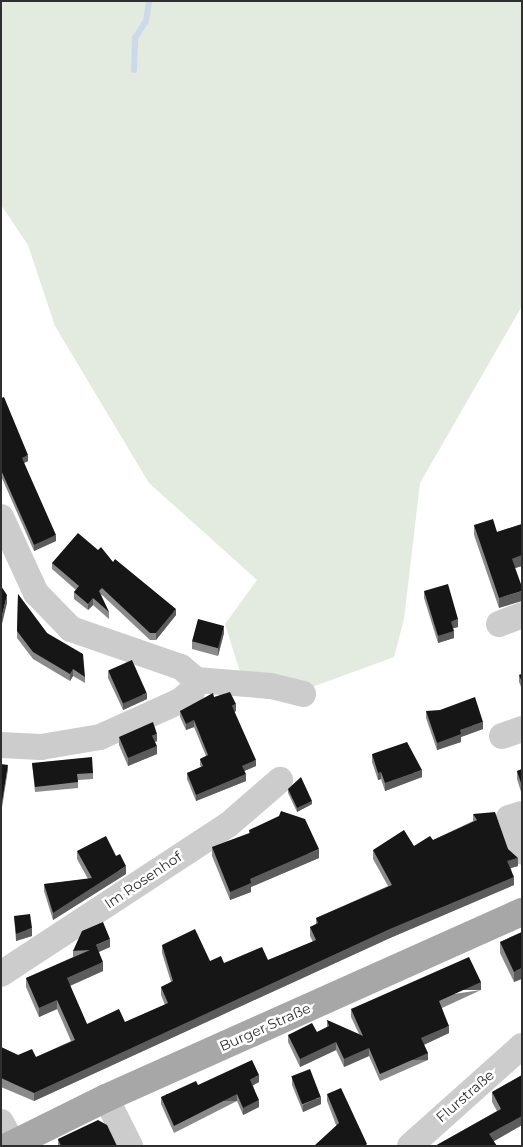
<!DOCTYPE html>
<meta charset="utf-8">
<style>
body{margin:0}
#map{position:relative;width:523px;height:1147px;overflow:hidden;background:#fff;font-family:Montserrat,sans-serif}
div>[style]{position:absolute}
.green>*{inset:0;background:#e3eadf}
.stream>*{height:6px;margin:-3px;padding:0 3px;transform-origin:3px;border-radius:3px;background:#cdd9e8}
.minor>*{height:26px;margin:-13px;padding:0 13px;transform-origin:13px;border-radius:13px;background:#ccc}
.major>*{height:28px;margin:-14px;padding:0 14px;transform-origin:14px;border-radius:14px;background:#a7a7a7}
.wall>*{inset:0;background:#8a8a8a}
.shaded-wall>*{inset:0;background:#5c5c5c;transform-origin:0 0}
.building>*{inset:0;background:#161616;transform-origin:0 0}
span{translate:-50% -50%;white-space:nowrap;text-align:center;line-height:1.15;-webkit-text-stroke:5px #fff;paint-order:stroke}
.street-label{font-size:14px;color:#2f2f2f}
.frame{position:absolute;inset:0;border:2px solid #2f2f2f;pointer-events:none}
</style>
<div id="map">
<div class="green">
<div style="clip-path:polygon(1px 1px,522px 1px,522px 306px,420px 483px,404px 619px,394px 657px,304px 690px,241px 675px,225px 624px,257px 580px,149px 483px,55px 326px,28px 245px,1px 205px)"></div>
</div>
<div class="stream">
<div style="left:134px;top:70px;width:32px;rotate:-88deg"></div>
<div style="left:135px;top:38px;width:20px;rotate:-57deg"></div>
<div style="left:146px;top:21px;width:20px;rotate:-81deg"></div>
</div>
<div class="minor">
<div style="left:1px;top:517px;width:84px;rotate:65.3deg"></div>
<div style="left:36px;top:593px;width:50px;rotate:45.8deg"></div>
<div style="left:71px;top:629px;width:116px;rotate:19.1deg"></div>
<div style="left:181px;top:667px;width:20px;rotate:41deg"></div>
<div style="left:196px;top:680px;width:75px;rotate:4.6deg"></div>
<div style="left:271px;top:686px;width:33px;rotate:14deg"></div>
<div style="left:499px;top:624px;width:25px;rotate:-21deg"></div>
<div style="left:502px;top:736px;width:21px;rotate:-19deg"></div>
<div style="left:1px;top:745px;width:40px;rotate:2.9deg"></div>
<div style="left:41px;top:747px;width:60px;rotate:-9.6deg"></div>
<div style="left:100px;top:737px;width:88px;rotate:-24.2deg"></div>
<div style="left:180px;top:701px;width:16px;rotate:-40deg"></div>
<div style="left:192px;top:691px;width:12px;rotate:-70deg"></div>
<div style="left:522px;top:814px;width:14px;rotate:163deg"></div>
<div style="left:509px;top:818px;width:36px;rotate:69deg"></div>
<div style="left:1px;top:974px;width:272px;rotate:-33.3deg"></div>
<div style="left:228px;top:825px;width:69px;rotate:-40.9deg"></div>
<div style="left:106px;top:1098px;width:54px;rotate:63.4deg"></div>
<div style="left:1px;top:1122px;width:25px;rotate:61deg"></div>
<div style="left:410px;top:1146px;width:150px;rotate:-41.8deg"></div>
</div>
<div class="major">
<div style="left:9px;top:1146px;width:108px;rotate:-26.3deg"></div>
<div style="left:106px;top:1098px;width:456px;rotate:-24.1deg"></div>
</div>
<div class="wall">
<div style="clip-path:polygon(1px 398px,28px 461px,24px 463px,56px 541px,34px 551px,1px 476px)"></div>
<div style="clip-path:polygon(522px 524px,522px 566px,515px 568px,499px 608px,474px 535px,474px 525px,497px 532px)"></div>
<div style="clip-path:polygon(98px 550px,113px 562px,176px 615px,156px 640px,150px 640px,102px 595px,101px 595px,109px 612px,109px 619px,93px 605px,88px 610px,74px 599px,74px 592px,76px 590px,52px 569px,52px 563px)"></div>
<div style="clip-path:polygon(424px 591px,458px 627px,453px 628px,454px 638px,438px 643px,424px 598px)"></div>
<div style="clip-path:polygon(18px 594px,47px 633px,85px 677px,85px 683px,73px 676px,70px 681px,33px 659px,17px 638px)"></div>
<div style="clip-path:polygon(224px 633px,218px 656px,192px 649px,192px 641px)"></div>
<div style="clip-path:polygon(108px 671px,147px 699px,123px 710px,108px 678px)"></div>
<div style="clip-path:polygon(522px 674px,522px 689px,519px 682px,519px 675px)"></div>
<div style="clip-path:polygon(214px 697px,236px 711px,234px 712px,256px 766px,244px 771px,246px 781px,196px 801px,187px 779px,187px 773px,201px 767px,200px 765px,200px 759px,206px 756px,194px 727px,186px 730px,180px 717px,180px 711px)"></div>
<div style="clip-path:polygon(426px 711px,483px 729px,461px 737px,461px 742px,437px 750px,426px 718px)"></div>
<div style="clip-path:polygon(119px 737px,157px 741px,155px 742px,157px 754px,128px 766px,119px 745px)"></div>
<div style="clip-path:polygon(372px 754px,422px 777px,385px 791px,381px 779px,378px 780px,372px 762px)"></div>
<div style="clip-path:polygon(32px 763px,93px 773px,93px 779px,78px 780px,78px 788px,35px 792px)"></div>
<div style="clip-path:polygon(522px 769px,522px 795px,517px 779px,517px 771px)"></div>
<div style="clip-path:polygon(288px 789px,312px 804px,297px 812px,288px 793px)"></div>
<div style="clip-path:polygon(473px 814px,508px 849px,518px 866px,511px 868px,514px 885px,390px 938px,34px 1101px,1px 1087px,1px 1047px,18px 1055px,36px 1057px,71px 1041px,57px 1009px,39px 1017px,26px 987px,26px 978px,73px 957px,73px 951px,110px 947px,99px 952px,103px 971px,70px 986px,87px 1024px,125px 1022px,165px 1005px,161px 995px,161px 987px,171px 982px,162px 953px,162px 945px,210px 961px,224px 963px,268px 960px,313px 942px,310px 936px,310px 927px,316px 925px,316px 918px,388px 886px,373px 859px,373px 850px,414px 846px,433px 840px,473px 821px)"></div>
<div style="clip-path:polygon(249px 830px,319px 858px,251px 887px,251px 892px,230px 900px,212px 856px,212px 847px,249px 833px)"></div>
<div style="clip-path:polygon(77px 851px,126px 874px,53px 920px,44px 891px,44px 884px,88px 879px,77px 859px)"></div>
<div style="clip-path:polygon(14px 916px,32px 936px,16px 941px)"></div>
<div style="clip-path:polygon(522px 932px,514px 982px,500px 953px,500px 942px)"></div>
<div style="clip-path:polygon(481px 990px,442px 1008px,449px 1033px,424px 1045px,428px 1060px,380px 1081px,369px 1056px,344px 1067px,336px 1050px,300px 1067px,288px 1042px,288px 1035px,317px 1032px,327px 1027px,327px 1020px,359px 1034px,351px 1017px,351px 1009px)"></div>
<div style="clip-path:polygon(522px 1075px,522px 1125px,494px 1141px,435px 1146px,497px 1111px,492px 1102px,492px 1092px)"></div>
<div style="clip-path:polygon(292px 1077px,321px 1104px,303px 1112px,292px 1085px)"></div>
<div style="clip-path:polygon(259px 1082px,253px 1085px,259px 1107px,243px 1115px,237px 1101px,174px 1133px,161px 1104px,161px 1097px)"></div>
<div style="clip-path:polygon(327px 1094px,367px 1146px,336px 1125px,327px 1101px)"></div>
<div style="clip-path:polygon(58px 1139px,117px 1146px,58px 1146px)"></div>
</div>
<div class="shaded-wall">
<div style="clip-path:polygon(28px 455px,28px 461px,22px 464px,22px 458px)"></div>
<div style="clip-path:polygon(56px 535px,56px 541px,34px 551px,34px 545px)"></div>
<div style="clip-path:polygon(522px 555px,522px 566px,512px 569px,512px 559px)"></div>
<div style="clip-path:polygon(522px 591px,522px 601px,499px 608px,499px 598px)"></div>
<div style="clip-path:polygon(7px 595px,7px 603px,1px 628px,1px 620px)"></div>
<div style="clip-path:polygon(93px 598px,93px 605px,88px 610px,88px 604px)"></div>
<div style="clip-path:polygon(176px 609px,176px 615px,156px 640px,156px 633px)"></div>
<div style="clip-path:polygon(458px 619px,458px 627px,451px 629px,451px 622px)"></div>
<div style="clip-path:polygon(224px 626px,224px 633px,218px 656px,218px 648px)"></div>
<div style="clip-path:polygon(454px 631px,454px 638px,438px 643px,438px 636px)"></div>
<div style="clip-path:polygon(73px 669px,73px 676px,70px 681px,70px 674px)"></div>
<div style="clip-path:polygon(147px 693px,147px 699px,123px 710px,123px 703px)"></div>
<div style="clip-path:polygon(236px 704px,236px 711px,232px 713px,232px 706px)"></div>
<div style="clip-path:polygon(194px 720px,194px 727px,186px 730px,186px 724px)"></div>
<div style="clip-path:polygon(483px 722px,483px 729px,461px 737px,461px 742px,437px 750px,437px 743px,460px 730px)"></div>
<div style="clip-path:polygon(157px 734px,157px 741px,152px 743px,152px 736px)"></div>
<div style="clip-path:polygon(157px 746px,157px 754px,128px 766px,128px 758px)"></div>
<div style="clip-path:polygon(256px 760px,256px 766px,242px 772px,242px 766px)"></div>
<div style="clip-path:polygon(8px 765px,8px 769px,2px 807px,2px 803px)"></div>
<div style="clip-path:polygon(422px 770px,422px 777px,385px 791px,385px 783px)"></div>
<div style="clip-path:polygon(381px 772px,381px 779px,378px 780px,378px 773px)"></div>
<div style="clip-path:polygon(246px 774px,246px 781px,196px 801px,196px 795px)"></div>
<div style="clip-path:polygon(312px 801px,312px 804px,297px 812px,297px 808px)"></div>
<div style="clip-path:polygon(319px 849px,319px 858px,251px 887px,251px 892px,230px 900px,230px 892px,250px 879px)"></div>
<div style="clip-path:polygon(518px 858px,518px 866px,507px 869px,507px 861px)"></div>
<div style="clip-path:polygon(126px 866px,126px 874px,53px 920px,53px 913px)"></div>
<div style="clip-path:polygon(514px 877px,514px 885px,390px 938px,34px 1101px,34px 1093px,390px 929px)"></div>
<div style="clip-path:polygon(32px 928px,32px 936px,16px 941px,16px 934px)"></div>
<div style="clip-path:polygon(110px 939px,110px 947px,96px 953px,96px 945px)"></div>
<div style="clip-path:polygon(103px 962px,103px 971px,67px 987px,67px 978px)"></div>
<div style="clip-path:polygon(522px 968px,522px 979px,514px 982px,514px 972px)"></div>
<div style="left:481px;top:982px;width:8px;height:46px;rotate:90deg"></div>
<div style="clip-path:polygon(57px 1000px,57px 1009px,39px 1017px,39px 1008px)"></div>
<div style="clip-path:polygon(449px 1026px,449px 1033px,421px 1046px,421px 1038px)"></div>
<div style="clip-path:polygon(336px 1042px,336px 1050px,300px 1067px,300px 1059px)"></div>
<div style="clip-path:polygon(369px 1048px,369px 1056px,344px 1067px,344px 1059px)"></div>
<div style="left:428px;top:1053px;width:7px;height:52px;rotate:90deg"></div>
<div style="clip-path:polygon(259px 1075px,259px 1082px,250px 1087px,250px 1080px)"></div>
<div style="left:237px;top:1094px;width:7px;height:71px;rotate:90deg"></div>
<div style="clip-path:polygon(321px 1097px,321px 1104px,303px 1112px,303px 1105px)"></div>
<div style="clip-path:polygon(259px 1100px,259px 1107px,243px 1115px,243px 1108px)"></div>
<div style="clip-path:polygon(522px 1116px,522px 1125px,489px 1144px,489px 1134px)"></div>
</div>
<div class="building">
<div style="clip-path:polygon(4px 397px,28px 455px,22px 458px,56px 535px,34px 545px,1px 470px,1px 398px)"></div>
<div style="clip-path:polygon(493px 519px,497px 532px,522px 524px,522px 555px,512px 559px,522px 587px,522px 591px,499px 598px,474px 525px)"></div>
<div style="clip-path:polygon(78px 533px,98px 550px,101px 547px,113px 562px,115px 559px,176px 609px,156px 633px,150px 633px,102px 588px,99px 591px,109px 612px,93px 598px,88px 604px,74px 592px,79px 586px,52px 563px)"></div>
<div style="clip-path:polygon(448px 584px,458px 619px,451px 622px,454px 631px,438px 636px,424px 591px)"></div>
<div style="clip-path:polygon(1px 586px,7px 595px,1px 620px)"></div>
<div style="clip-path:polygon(18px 594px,47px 633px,83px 654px,85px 677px,73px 669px,70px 674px,33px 652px,17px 631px)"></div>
<div style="left:198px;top:619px;width:27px;height:23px;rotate:15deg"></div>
<div style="left:132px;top:660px;width:36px;height:26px;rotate:66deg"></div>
<div style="clip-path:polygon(522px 674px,522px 682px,519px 675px)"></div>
<div style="clip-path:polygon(230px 692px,236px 704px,232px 706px,256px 760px,242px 766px,246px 774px,196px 795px,187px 773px,203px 766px,200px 759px,208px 755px,194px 720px,186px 724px,180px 711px,213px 693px,214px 697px)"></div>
<div style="clip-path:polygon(475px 697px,483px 722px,460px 730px,461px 734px,437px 743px,426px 711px,440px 710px)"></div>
<div style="clip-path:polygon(153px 722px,157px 734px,152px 736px,157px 746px,128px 758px,119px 737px)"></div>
<div style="clip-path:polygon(407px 742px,422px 770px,385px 783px,381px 772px,378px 773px,372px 754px)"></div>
<div style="clip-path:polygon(92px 757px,93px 773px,77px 774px,78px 782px,35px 787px,32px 763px)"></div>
<div style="clip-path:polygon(1px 764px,8px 765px,2px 803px,1px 803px)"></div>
<div style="clip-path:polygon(522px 769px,522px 786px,517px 771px)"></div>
<div style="clip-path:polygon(301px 777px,312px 801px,297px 808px,288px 789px)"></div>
<div style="clip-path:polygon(281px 811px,305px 819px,319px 849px,250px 879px,251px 883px,230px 892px,212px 847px,250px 833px,249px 830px,279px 816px)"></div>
<div style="clip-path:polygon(495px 812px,508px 849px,518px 858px,507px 861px,514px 877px,390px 929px,34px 1093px,1px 1078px,1px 1047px,18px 1055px,32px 1049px,36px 1057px,75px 1040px,57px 1000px,39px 1008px,26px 978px,90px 950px,73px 951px,82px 931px,103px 922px,110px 939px,96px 945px,103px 962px,67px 978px,87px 1024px,119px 1009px,125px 1022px,168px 1003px,161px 987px,173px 981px,162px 945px,195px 929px,210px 961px,221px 956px,224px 963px,262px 947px,268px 960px,316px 940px,310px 927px,318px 923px,316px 918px,392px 885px,373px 850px,404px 830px,414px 846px,430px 836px,433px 840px,477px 820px,473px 814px)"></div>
<div style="clip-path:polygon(106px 836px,116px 856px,120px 854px,126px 866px,53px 913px,44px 884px,92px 878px,77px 851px)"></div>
<div style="clip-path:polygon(30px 914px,32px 928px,16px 934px,14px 916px)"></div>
<div style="clip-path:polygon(522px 932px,522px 968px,514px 972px,500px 942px)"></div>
<div style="clip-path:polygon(469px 957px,481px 982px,439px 1001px,449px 1026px,421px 1038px,428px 1053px,380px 1074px,369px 1048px,344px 1059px,336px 1042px,300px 1059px,288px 1035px,312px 1023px,317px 1032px,329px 1026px,327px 1020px,363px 1036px,351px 1009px)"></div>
<div style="clip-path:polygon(252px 1060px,259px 1075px,250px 1080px,259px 1100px,243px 1108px,237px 1094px,174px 1126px,161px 1097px,196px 1081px,198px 1085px)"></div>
<div style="left:310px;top:1069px;width:30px;height:20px;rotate:69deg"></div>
<div style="clip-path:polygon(522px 1075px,522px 1116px,489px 1134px,497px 1146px,435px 1146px,501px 1109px,492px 1092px)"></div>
<div style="clip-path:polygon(341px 1088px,367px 1144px,365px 1146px,314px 1146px,339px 1123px,327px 1094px)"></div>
<div style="clip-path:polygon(98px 1120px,107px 1125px,117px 1146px,61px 1146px,58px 1139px)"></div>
</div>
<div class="street-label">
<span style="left:143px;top:880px;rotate:-34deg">Im Rosenhof</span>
<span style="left:265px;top:1027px;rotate:-24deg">Burger Straße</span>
<span style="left:465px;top:1096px;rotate:-41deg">Flurstraße</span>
</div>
<div class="frame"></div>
</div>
